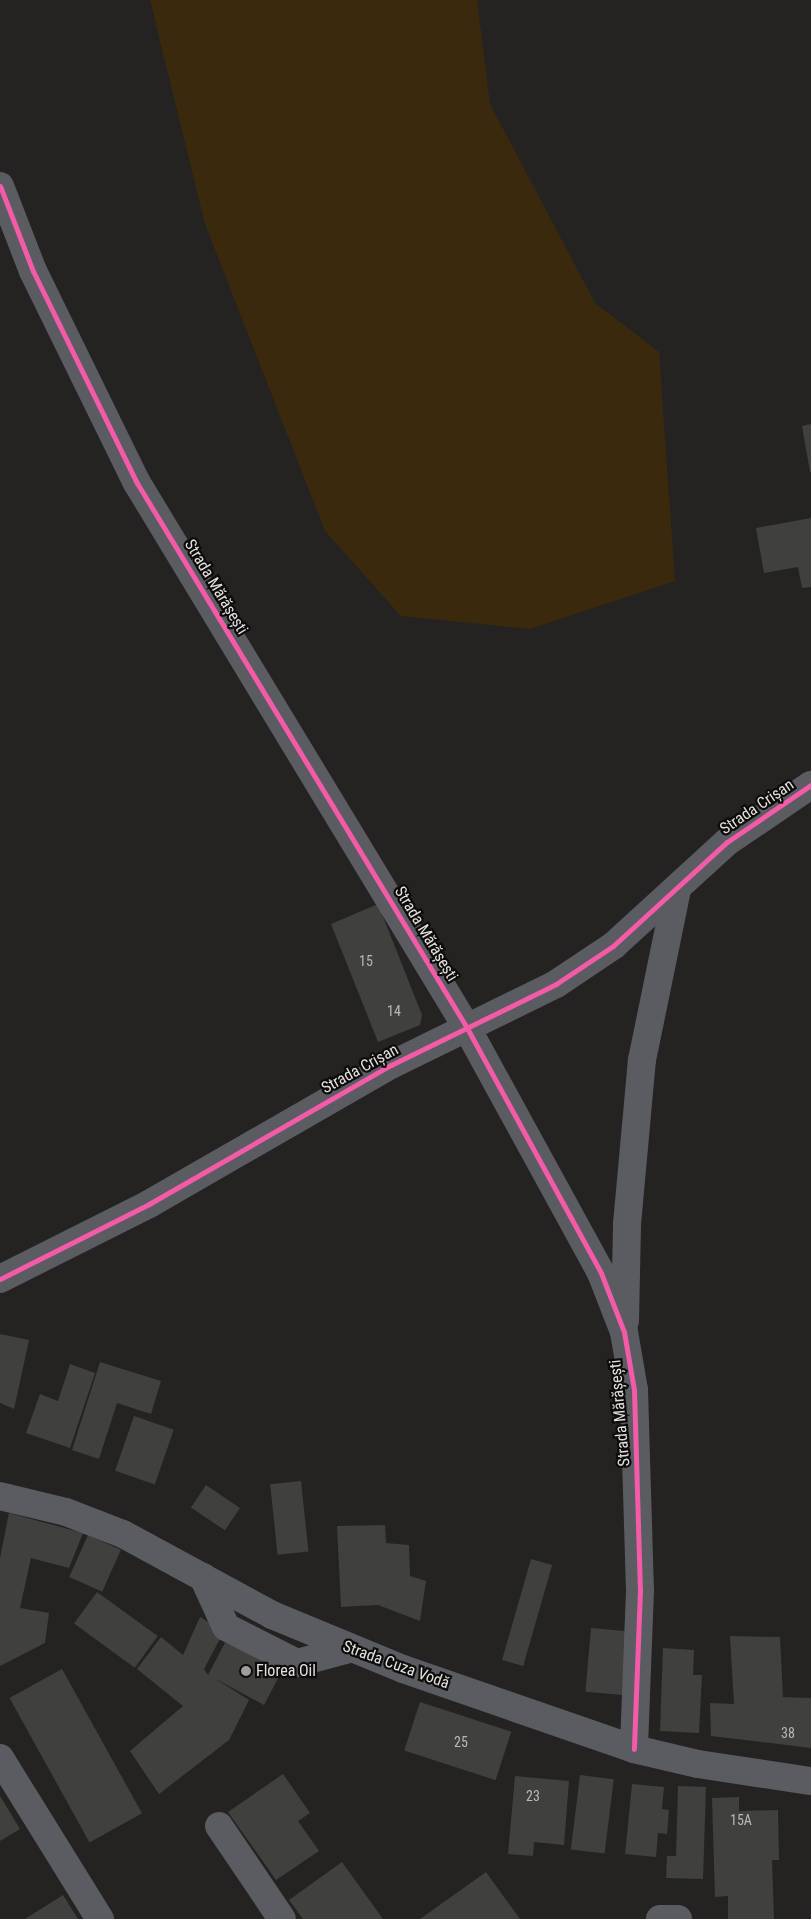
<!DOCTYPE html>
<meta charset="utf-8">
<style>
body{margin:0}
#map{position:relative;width:811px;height:1919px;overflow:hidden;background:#242321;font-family:"Roboto Condensed",sans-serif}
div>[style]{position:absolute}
.green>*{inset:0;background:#3b290d}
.building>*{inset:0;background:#40403e;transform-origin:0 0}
.minor>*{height:28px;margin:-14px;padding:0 14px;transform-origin:14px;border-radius:14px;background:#5a5c61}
.major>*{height:28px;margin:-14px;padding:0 14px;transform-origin:14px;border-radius:14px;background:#5a5c61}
.cycleway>*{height:5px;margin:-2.5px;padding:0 2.5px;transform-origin:2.5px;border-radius:2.5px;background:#f35aa7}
.dots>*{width:14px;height:14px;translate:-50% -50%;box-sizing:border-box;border:2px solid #0d0c0b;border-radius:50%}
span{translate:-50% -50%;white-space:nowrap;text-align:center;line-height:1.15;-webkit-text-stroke:4.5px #0d0c0b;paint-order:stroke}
.number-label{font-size:14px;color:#bab9b8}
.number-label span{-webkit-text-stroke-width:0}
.street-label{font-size:16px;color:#e3e1e0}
.poi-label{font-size:16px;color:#e3e1e0}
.left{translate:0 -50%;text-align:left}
</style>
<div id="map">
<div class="green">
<div style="clip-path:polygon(150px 0,477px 0,490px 104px,595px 303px,659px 352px,675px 581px,530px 629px,401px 616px,325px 531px,205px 224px)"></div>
</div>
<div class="building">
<div style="clip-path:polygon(811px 424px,811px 472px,810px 472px,802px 426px)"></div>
<div style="clip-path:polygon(811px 518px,811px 587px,802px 588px,798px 567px,764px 573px,756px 528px)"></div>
<div style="clip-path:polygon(378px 904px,422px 1015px,420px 1025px,378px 1042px,331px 924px)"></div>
<div style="clip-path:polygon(0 1334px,29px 1340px,14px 1409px,0 1403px)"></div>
<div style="clip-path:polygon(100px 1362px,161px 1381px,151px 1414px,117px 1403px,99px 1459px,72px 1450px)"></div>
<div style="clip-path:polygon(70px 1364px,95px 1373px,70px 1448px,26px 1433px,40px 1394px,58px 1401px)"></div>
<div style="left:134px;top:1416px;width:42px;height:58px;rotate:19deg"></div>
<div style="left:301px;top:1481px;width:71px;height:31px;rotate:84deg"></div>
<div style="left:206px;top:1485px;width:41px;height:27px;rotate:34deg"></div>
<div style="clip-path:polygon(9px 1513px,83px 1533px,69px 1568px,31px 1558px,20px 1608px,49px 1613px,45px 1643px,0 1666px,0 1558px)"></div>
<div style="clip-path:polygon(385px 1525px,386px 1543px,409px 1545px,410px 1576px,426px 1581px,420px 1621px,378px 1605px,341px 1607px,337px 1526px)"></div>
<div style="left:88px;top:1535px;width:36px;height:46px;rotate:24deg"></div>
<div style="left:531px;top:1559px;width:22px;height:105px;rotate:16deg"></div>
<div style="left:97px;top:1592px;width:75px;height:39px;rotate:36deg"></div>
<div style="clip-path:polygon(200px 1617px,224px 1631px,204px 1669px,208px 1675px,228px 1637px,284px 1667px,264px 1705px,214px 1678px,249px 1700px,229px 1740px,159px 1794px,130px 1751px,183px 1706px,137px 1669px,161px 1637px,183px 1655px)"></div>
<div style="left:591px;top:1628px;width:42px;height:64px;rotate:5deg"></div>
<div style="clip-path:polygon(730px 1636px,780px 1637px,783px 1697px,811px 1698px,811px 1748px,711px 1736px,710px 1703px,734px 1704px)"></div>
<div style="clip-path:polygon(663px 1648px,694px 1650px,693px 1675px,702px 1675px,699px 1733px,660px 1731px)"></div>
<div style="left:62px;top:1669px;width:165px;height:60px;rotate:61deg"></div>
<div style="left:420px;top:1702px;width:96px;height:51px;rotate:18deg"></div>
<div style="clip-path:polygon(283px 1774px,310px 1813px,298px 1821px,319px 1851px,276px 1880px,228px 1812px)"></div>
<div style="left:580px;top:1775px;width:34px;height:75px;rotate:7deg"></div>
<div style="clip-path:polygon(515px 1776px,569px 1781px,564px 1845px,534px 1842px,533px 1856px,508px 1854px)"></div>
<div style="clip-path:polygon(632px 1784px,664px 1787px,662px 1809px,669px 1810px,667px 1834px,658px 1833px,656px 1857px,625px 1854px)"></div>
<div style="clip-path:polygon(678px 1786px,706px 1787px,703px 1879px,666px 1878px,667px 1856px,676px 1856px)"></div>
<div style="clip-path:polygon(0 1796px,20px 1829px,0 1841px)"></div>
<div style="clip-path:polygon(739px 1797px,739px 1811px,778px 1810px,779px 1860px,772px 1860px,774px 1919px,728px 1919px,728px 1896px,715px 1897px,712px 1798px)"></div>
<div style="clip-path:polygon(342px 1862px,383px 1919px,303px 1919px,289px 1900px)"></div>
<div style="clip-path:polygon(486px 1872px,520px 1919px,420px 1919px)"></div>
<div style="clip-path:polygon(63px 1895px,78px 1919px,25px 1919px)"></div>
</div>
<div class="minor">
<div style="left:0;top:186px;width:91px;rotate:68.8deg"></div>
<div style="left:33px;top:271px;width:236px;rotate:63.9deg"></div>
<div style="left:137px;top:483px;width:637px;rotate:58.8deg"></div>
<div style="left:467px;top:1028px;width:279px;rotate:61.3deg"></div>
<div style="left:601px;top:1273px;width:63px;rotate:68.7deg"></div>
<div style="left:624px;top:1332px;width:59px;rotate:80.2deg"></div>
<div style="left:634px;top:1390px;width:200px;rotate:88.3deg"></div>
<div style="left:640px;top:1590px;width:159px;rotate:92.2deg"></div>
<div style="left:0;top:1279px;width:167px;rotate:-26.7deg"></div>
<div style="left:149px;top:1204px;width:279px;rotate:-29.9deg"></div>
<div style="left:391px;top:1065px;width:184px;rotate:-26.1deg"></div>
<div style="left:556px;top:984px;width:69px;rotate:-33.7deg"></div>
<div style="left:613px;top:946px;width:154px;rotate:-42.4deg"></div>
<div style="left:727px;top:842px;width:102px;rotate:-34.2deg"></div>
<div style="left:625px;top:1321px;width:97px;rotate:-88.8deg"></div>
<div style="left:627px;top:1224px;width:165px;rotate:-84.8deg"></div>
<div style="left:642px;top:1060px;width:175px;rotate:-78.4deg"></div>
<div style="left:203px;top:1577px;width:55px;rotate:65.3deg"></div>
<div style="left:226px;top:1627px;width:80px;rotate:26.9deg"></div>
<div style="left:297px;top:1663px;width:54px;rotate:-15.1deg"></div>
<div style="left:219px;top:1826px;width:112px;rotate:55.9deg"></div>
<div style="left:660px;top:1919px;width:18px"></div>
</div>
<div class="major">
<div style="left:0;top:1496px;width:68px;rotate:13.6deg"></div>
<div style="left:66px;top:1512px;width:61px;rotate:21.1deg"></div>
<div style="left:123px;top:1534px;width:170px;rotate:28.5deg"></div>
<div style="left:272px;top:1615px;width:142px;rotate:22.4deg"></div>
<div style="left:403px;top:1669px;width:244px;rotate:19.1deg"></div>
<div style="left:634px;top:1749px;width:66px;rotate:13.2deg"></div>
<div style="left:698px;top:1764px;width:114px;rotate:8.6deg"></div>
<div style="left:0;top:1758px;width:190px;rotate:58.2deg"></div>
</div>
<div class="cycleway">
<div style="left:0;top:186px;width:91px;rotate:68.8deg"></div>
<div style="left:33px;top:271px;width:236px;rotate:63.9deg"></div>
<div style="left:137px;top:483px;width:637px;rotate:58.8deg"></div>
<div style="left:467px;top:1028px;width:279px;rotate:61.3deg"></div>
<div style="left:601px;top:1273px;width:63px;rotate:68.7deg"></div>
<div style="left:624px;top:1332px;width:59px;rotate:80.2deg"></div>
<div style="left:634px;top:1390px;width:200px;rotate:88.3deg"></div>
<div style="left:640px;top:1590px;width:159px;rotate:92.2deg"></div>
<div style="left:0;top:1279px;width:167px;rotate:-26.7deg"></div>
<div style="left:149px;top:1204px;width:279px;rotate:-29.9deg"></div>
<div style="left:391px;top:1065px;width:184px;rotate:-26.1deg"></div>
<div style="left:556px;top:984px;width:69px;rotate:-33.7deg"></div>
<div style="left:613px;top:946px;width:154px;rotate:-42.4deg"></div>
<div style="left:727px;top:842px;width:102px;rotate:-34.2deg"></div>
</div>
<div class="dots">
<div style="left:246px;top:1671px;background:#a09e9d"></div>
</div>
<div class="number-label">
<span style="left:366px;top:961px">15</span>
<span style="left:394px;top:1011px">14</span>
<span style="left:788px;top:1733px">38</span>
<span style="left:461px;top:1742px">25</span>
<span style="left:533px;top:1796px">23</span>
<span style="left:741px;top:1820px">15A</span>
</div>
<div class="street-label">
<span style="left:216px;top:587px;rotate:59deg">Strada Mărășești</span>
<span style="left:757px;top:807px;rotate:-34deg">Strada Crișan</span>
<span style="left:426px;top:934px;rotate:59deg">Strada Mărășești</span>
<span style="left:360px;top:1069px;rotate:-29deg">Strada Crișan</span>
<span style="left:620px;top:1413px;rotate:-95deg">Strada Mărășești</span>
<span style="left:396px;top:1665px;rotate:20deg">Strada Cuza Vodă</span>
</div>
<div class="poi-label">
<span class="left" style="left:256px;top:1671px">Florea Oil</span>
</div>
</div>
